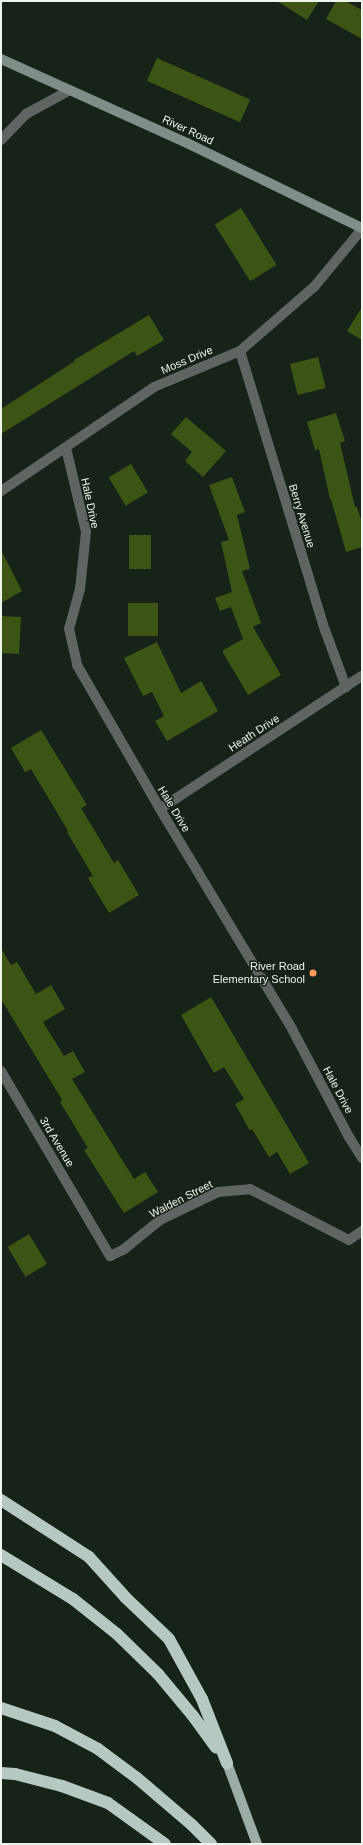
<!DOCTYPE html>
<style>
body{margin:0}
#map{position:relative;width:363px;height:1845px;overflow:hidden;background:#172218;font-family:Arial,sans-serif}
div>[style]{position:absolute}
.building>*{inset:0;background:#3c5515;transform-origin:0 0}
.service>*{height:10px;margin:-5px;padding:0 5px;transform-origin:5px;border-radius:5px;background:#5e6562}
.minor>*{height:10px;margin:-5px;padding:0 5px;transform-origin:5px;border-radius:5px;background:#5e6562}
.secondary>*{height:10px;margin:-5px;padding:0 5px;transform-origin:5px;border-radius:5px;background:#818e88}
.primary>*{height:10px;margin:-5px;padding:0 5px;transform-origin:5px;border-radius:5px;background:#9dada6}
.motorway>*{height:12px;margin:-6px;padding:0 6px;transform-origin:6px;border-radius:6px;background:#b6c9c1}
.dots>*{width:11px;height:11px;translate:-50% -50%;box-sizing:border-box;border:2px solid #172218;border-radius:50%}
span{translate:-50% -50%;white-space:nowrap;text-align:center;line-height:1.15;-webkit-text-stroke:3px #172218;paint-order:stroke}
.street-label{font-size:11px;color:#ecf4ed}
.poi-label{font-size:11px;color:#ecf4ed}
.right{translate:-100% -50%;text-align:right}
.frame{position:absolute;inset:0;border:2px solid #ecf4ed;pointer-events:none}
</style>
<div id="map">
<div class="building">
<div style="clip-path:polygon(277px 1px,319px 1px,307px 20px)"></div>
<div style="clip-path:polygon(336px 1px,345px 1px,362px 10px,362px 39px,326px 19px)"></div>
<div style="left:157px;top:58px;width:102px;height:25px;rotate:24deg"></div>
<div style="left:241px;top:208px;width:67px;height:31px;rotate:58deg"></div>
<div style="clip-path:polygon(362px 307px,362px 340px,347px 331px)"></div>
<div style="clip-path:polygon(149px 315px,164px 340px,137px 356px,134px 351px,1px 434px,1px 409px,75px 361px,74px 360px)"></div>
<div style="left:318px;top:357px;width:32px;height:29px;rotate:76deg"></div>
<div style="clip-path:polygon(336px 413px,345px 441px,340px 443px,355px 507px,357px 507px,362px 523px,362px 547px,346px 552px,331px 499px,330px 499px,319px 449px,315px 450px,307px 422px)"></div>
<div style="clip-path:polygon(186px 417px,226px 451px,203px 477px,185px 461px,192px 452px,171px 434px)"></div>
<div style="left:131px;top:464px;width:33px;height:26px;rotate:59deg"></div>
<div style="clip-path:polygon(232px 477px,245px 512px,237px 515px,250px 569px,242px 571px,261px 623px,253px 627px,281px 675px,248px 695px,222px 651px,243px 639px,231px 607px,220px 611px,215px 598px,232px 592px,221px 542px,229px 540px,209px 485px)"></div>
<div style="left:129px;top:535px;width:22px;height:34px"></div>
<div style="clip-path:polygon(1px 550px,22px 591px,1px 603px)"></div>
<div style="left:128px;top:603px;width:30px;height:33px"></div>
<div style="left:1px;top:616px;width:20px;height:37px;rotate:3deg"></div>
<div style="clip-path:polygon(157px 642px,181px 693px,201px 681px,218px 711px,167px 741px,155px 721px,164px 716px,152px 692px,143px 696px,124px 658px)"></div>
<div style="clip-path:polygon(41px 730px,87px 805px,81px 808px,114px 863px,118px 860px,139px 895px,109px 913px,88px 878px,93px 876px,67px 832px,68px 831px,31px 769px,25px 772px,11px 748px)"></div>
<div style="clip-path:polygon(1px 948px,11px 965px,17px 962px,36px 994px,51px 985px,65px 1009px,43px 1022px,64px 1056px,73px 1051px,85px 1072px,72px 1079px,134px 1179px,145px 1172px,158px 1192px,124px 1213px,84px 1150px,88px 1148px,60px 1102px,62px 1100px,1px 999px)"></div>
<div style="clip-path:polygon(211px 997px,309px 1163px,290px 1174px,277px 1152px,269px 1157px,252px 1129px,250px 1131px,235px 1104px,244px 1099px,224px 1067px,214px 1073px,181px 1015px)"></div>
<div style="left:29px;top:1234px;width:35px;height:25px;rotate:59deg"></div>
</div>
<div class="service">
<div style="left:1px;top:140px;width:36px;rotate:-46deg"></div>
<div style="left:26px;top:114px;width:50px;rotate:-28.6deg"></div>
</div>
<div class="minor">
<div style="left:240px;top:351px;width:292px;rotate:73.1deg"></div>
<div style="left:325px;top:630px;width:61px;rotate:69.8deg"></div>
<div style="left:66px;top:448px;width:86px;rotate:76.6deg"></div>
<div style="left:86px;top:532px;width:57px;rotate:96deg"></div>
<div style="left:80px;top:589px;width:41px;rotate:105.4deg"></div>
<div style="left:69px;top:629px;width:37px;rotate:77deg"></div>
<div style="left:77px;top:665px;width:166px;rotate:60deg"></div>
<div style="left:160px;top:809px;width:257px;rotate:59deg"></div>
<div style="left:292px;top:1029px;width:122px;rotate:62.2deg"></div>
<div style="left:349px;top:1137px;width:25px;rotate:58deg"></div>
<div style="left:1px;top:491px;width:185px;rotate:-34.2deg"></div>
<div style="left:154px;top:387px;width:93px;rotate:-22.7deg"></div>
<div style="left:240px;top:351px;width:98px;rotate:-40.9deg"></div>
<div style="left:314px;top:287px;width:75px;rotate:-50.4deg"></div>
<div style="left:160px;top:809px;width:242px;rotate:-33.4deg"></div>
<div style="left:1px;top:1071px;width:215px;rotate:59.5deg"></div>
<div style="left:110px;top:1256px;width:14px;rotate:-25deg"></div>
<div style="left:123px;top:1250px;width:48px;rotate:-39deg"></div>
<div style="left:160px;top:1220px;width:64px;rotate:-25.8deg"></div>
<div style="left:218px;top:1192px;width:32px;rotate:-5deg"></div>
<div style="left:250px;top:1189px;width:111px;rotate:27.3deg"></div>
<div style="left:349px;top:1240px;width:16px;rotate:-35deg"></div>
</div>
<div class="secondary">
<div style="left:1px;top:59px;width:204px;rotate:24.3deg"></div>
<div style="left:187px;top:143px;width:195px;rotate:25.9deg"></div>
</div>
<div class="primary">
<div style="left:227px;top:1763px;width:86px;rotate:69.7deg"></div>
</div>
<div class="motorway">
<div style="left:1px;top:1500px;width:105px;rotate:32.9deg"></div>
<div style="left:89px;top:1557px;width:55px;rotate:47.9deg"></div>
<div style="left:126px;top:1598px;width:59px;rotate:43.6deg"></div>
<div style="left:169px;top:1639px;width:68px;rotate:61.2deg"></div>
<div style="left:202px;top:1699px;width:69px;rotate:68.7deg"></div>
<div style="left:1px;top:1555px;width:84px;rotate:31.4deg"></div>
<div style="left:73px;top:1599px;width:56px;rotate:38.5deg"></div>
<div style="left:117px;top:1634px;width:57px;rotate:44.3deg"></div>
<div style="left:158px;top:1674px;width:55px;rotate:50.2deg"></div>
<div style="left:193px;top:1716px;width:39px;rotate:54deg"></div>
<div style="left:1px;top:1708px;width:57px;rotate:18.4deg"></div>
<div style="left:55px;top:1726px;width:49px;rotate:28.1deg"></div>
<div style="left:98px;top:1749px;width:49px;rotate:36.6deg"></div>
<div style="left:137px;top:1778px;width:72px;rotate:40.5deg"></div>
<div style="left:192px;top:1825px;width:27px;rotate:45deg"></div>
<div style="left:1px;top:1773px;width:14px;rotate:4deg"></div>
<div style="left:15px;top:1774px;width:49px;rotate:14.3deg"></div>
<div style="left:62px;top:1786px;width:49px;rotate:20.3deg"></div>
<div style="left:108px;top:1803px;width:70px;rotate:35.7deg"></div>
</div>
<div class="dots">
<div style="left:313px;top:973px;background:#ff9b5b"></div>
</div>
<div class="street-label">
<span style="left:188px;top:130px;rotate:25deg">River Road</span>
<span style="left:187px;top:360px;rotate:-23deg">Moss Drive</span>
<span style="left:90px;top:503px;rotate:78deg">Hale Drive</span>
<span style="left:302px;top:516px;rotate:73deg">Berry Avenue</span>
<span style="left:254px;top:733px;rotate:-33deg">Heath Drive</span>
<span style="left:174px;top:809px;rotate:59deg">Hale Drive</span>
<span style="left:338px;top:1090px;rotate:62deg">Hale Drive</span>
<span style="left:57px;top:1142px;rotate:59deg">3rd Avenue</span>
<span style="left:181px;top:1199px;rotate:-27deg">Walden Street</span>
</div>
<div class="poi-label">
<span class="right" style="left:305px;top:973px">River Road<br>Elementary School</span>
</div>
<div class="frame"></div>
</div>
